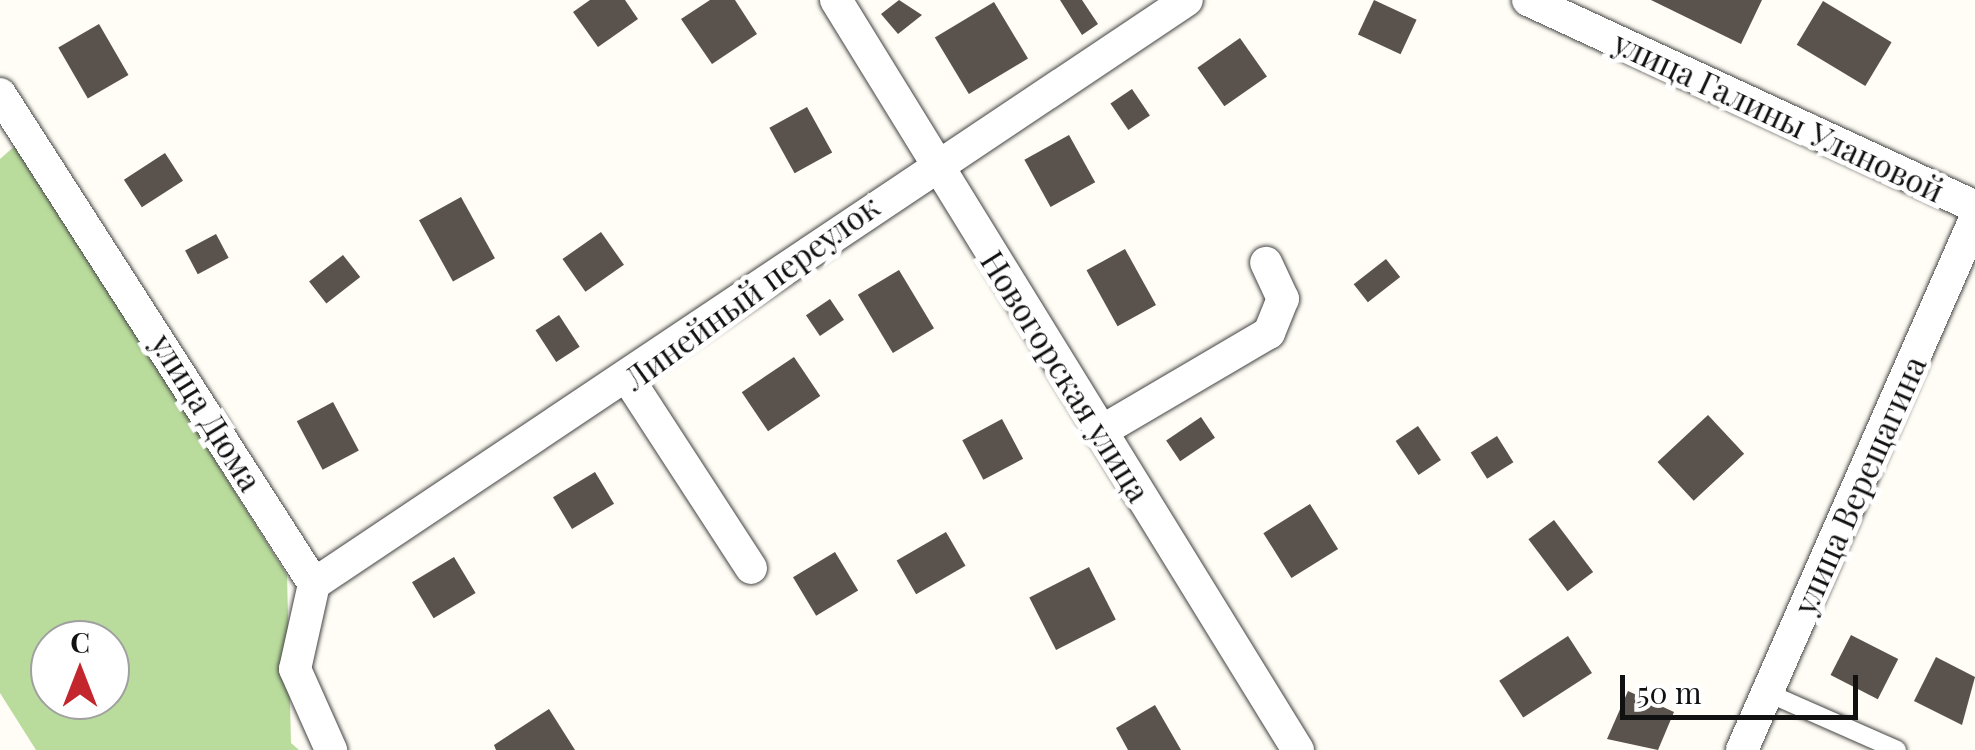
<!DOCTYPE html>
<meta charset="utf-8">
<style>
body{margin:0}
#map{position:relative;width:1975px;height:750px;overflow:hidden;background:#fffdf5;font-family:"Playfair Display",serif}
div>[style]{position:absolute}
.forest>*{inset:0;background:#b9dc9c}
.building>*{inset:0;background:#5a524d;transform-origin:0 0}
.roads{filter:drop-shadow(0 0 2px #444) drop-shadow(0 0 2px #444)}
.service>*{height:18px;margin:-9px;padding:0 9px;transform-origin:9px;border-radius:9px;background:#fff}
.minor>*{height:32px;margin:-16px;padding:0 16px;transform-origin:16px;border-radius:16px;background:#fff}
span{translate:-50% -50%;white-space:nowrap;text-align:center;line-height:1.15;-webkit-text-stroke:10px #fff;paint-order:stroke}
.street-label{font-size:32px;color:#111}
.north{position:absolute;left:30px;top:620px;width:100px;height:100px;box-sizing:border-box;background:#fff;border:2px solid #a0a0a0;border-radius:50%;rotate:0deg;font-size:28px;font-weight:700;line-height:40px;text-align:center;color:#111}
.north::after{content:'';display:block;margin:auto;width:35px;height:45px;background:#c4262e;clip-path:polygon(50% 0,100% 100%,50% 72%,0 100%)}
.scale{position:absolute;left:1620px;top:675px;width:238px;height:45px;box-sizing:border-box;border:5px solid #111;border-top:0;padding-left:12px;font-size:30px;line-height:35px;white-space:nowrap;color:#111;-webkit-text-stroke:8px #fff;paint-order:stroke}
</style>
<div id="map">
<div class="forest">
<div style="clip-path:polygon(evenodd,17px 144px,287px 575px,291px 743px,299px 750px,36px 750px,0 693px,0 159px,17px 144px,50px 640px,110px 640px,110px 700px,50px 700px,50px 640px)"></div>
</div>
<div class="building">
<div style="clip-path:polygon(590px 0,625px 0,638px 19px,598px 47px,573px 12px)"></div>
<div style="clip-path:polygon(710px 0,735px 0,757px 34px,712px 64px,681px 19px)"></div>
<div style="clip-path:polygon(899px 0,922px 15px,898px 34px,881px 14px)"></div>
<div style="clip-path:polygon(1060px 0,1082px 0,1098px 24px,1082px 35px)"></div>
<div style="left:1374px;top:0;width:47px;height:38px;rotate:25deg"></div>
<div style="clip-path:polygon(1651px 0,1762px 0,1741px 44px)"></div>
<div style="left:1823px;top:1px;width:80px;height:51px;rotate:31deg"></div>
<div style="left:994px;top:2px;width:66px;height:69px;rotate:59deg"></div>
<div style="left:99px;top:24px;width:59px;height:47px;rotate:60deg"></div>
<div style="left:1240px;top:38px;width:47px;height:52px;rotate:55deg"></div>
<div style="left:1132px;top:89px;width:32px;height:26px;rotate:56deg"></div>
<div style="left:807px;top:107px;width:52px;height:43px;rotate:61deg"></div>
<div style="left:1069px;top:135px;width:54px;height:51px;rotate:61deg"></div>
<div style="left:165px;top:153px;width:33px;height:49px;rotate:57deg"></div>
<div style="left:461px;top:197px;width:70px;height:48px;rotate:61deg"></div>
<div style="left:601px;top:232px;width:40px;height:47px;rotate:55deg"></div>
<div style="left:216px;top:234px;width:27px;height:35px;rotate:62deg"></div>
<div style="left:1125px;top:249px;width:64px;height:44px;rotate:61deg"></div>
<div style="left:343px;top:255px;width:28px;height:43px;rotate:52deg"></div>
<div style="left:1386px;top:259px;width:23px;height:41px;rotate:52deg"></div>
<div style="left:899px;top:270px;width:68px;height:48px;rotate:59deg"></div>
<div style="left:830px;top:299px;width:25px;height:29px;rotate:56deg"></div>
<div style="left:559px;top:315px;width:38px;height:28px;rotate:57deg"></div>
<div style="left:794px;top:357px;width:47px;height:63px;rotate:56deg"></div>
<div style="left:333px;top:402px;width:55px;height:41px;rotate:62deg"></div>
<div style="left:1708px;top:415px;width:53px;height:69px;rotate:47deg"></div>
<div style="left:1201px;top:417px;width:25px;height:42px;rotate:56deg"></div>
<div style="left:1002px;top:419px;width:45px;height:45px;rotate:62deg"></div>
<div style="left:1418px;top:426px;width:41px;height:27px;rotate:56deg"></div>
<div style="left:1497px;top:436px;width:31px;height:31px;rotate:58deg"></div>
<div style="left:595px;top:472px;width:37px;height:49px;rotate:59deg"></div>
<div style="left:1310px;top:504px;width:53px;height:55px;rotate:58deg"></div>
<div style="left:1554px;top:520px;width:65px;height:32px;rotate:53deg"></div>
<div style="left:946px;top:532px;width:39px;height:57px;rotate:60deg"></div>
<div style="left:835px;top:552px;width:45px;height:49px;rotate:59deg"></div>
<div style="left:454px;top:557px;width:42px;height:49px;rotate:59deg"></div>
<div style="left:1089px;top:567px;width:59px;height:67px;rotate:63deg"></div>
<div style="left:1851px;top:635px;width:53px;height:45px;rotate:27deg"></div>
<div style="left:1568px;top:636px;width:44px;height:82px;rotate:57deg"></div>
<div style="clip-path:polygon(1936px 657px,1975px 677px,1962px 725px,1914px 701px)"></div>
<div style="clip-path:polygon(1628px 691px,1674px 712px,1658px 750px,1607px 739px)"></div>
<div style="clip-path:polygon(1155px 705px,1181px 750px,1128px 750px,1116px 728px)"></div>
<div style="clip-path:polygon(549px 709px,575px 750px,496px 750px,494px 745px)"></div>
</div>
<div class="roads">
<div class="service">
<div style="left:1768px;top:693px;width:141px;rotate:23.8deg"></div>
</div>
<div class="minor">
<div style="left:836px;top:0;width:881px;rotate:58.37deg"></div>
<div style="left:1528px;top:0;width:493px;rotate:24.8deg"></div>
<div style="left:0;top:94px;width:582px;rotate:57.35deg"></div>
<div style="left:314px;top:584px;width:87px;rotate:102.6deg"></div>
<div style="left:295px;top:669px;width:89px;rotate:66deg"></div>
<div style="left:629px;top:380px;width:224px;rotate:57deg"></div>
<div style="left:1100px;top:432px;width:196px;rotate:-30.4deg"></div>
<div style="left:1269px;top:333px;width:37px;rotate:-68deg"></div>
<div style="left:1283px;top:299px;width:40px;rotate:-115deg"></div>
<div style="left:314px;top:584px;width:1050px;rotate:-33.78deg"></div>
<div style="left:1742px;top:750px;width:580px;rotate:-66.31deg"></div>
</div>
</div>
<div class="street-label">
<span style="left:1779px;top:116px;rotate:25deg">улица Галины Улановой</span>
<span style="left:751px;top:292px;rotate:-36deg">Линейный переулок</span>
<span style="left:1066px;top:376px;rotate:58deg">Новогорская улица</span>
<span style="left:207px;top:412px;rotate:58deg">улица Дюма</span>
<span style="left:1859px;top:485px;rotate:-66deg">улица Верещагина</span>
</div>
<div class="north">С</div>
<div class="scale">50 m</div>
</div>
